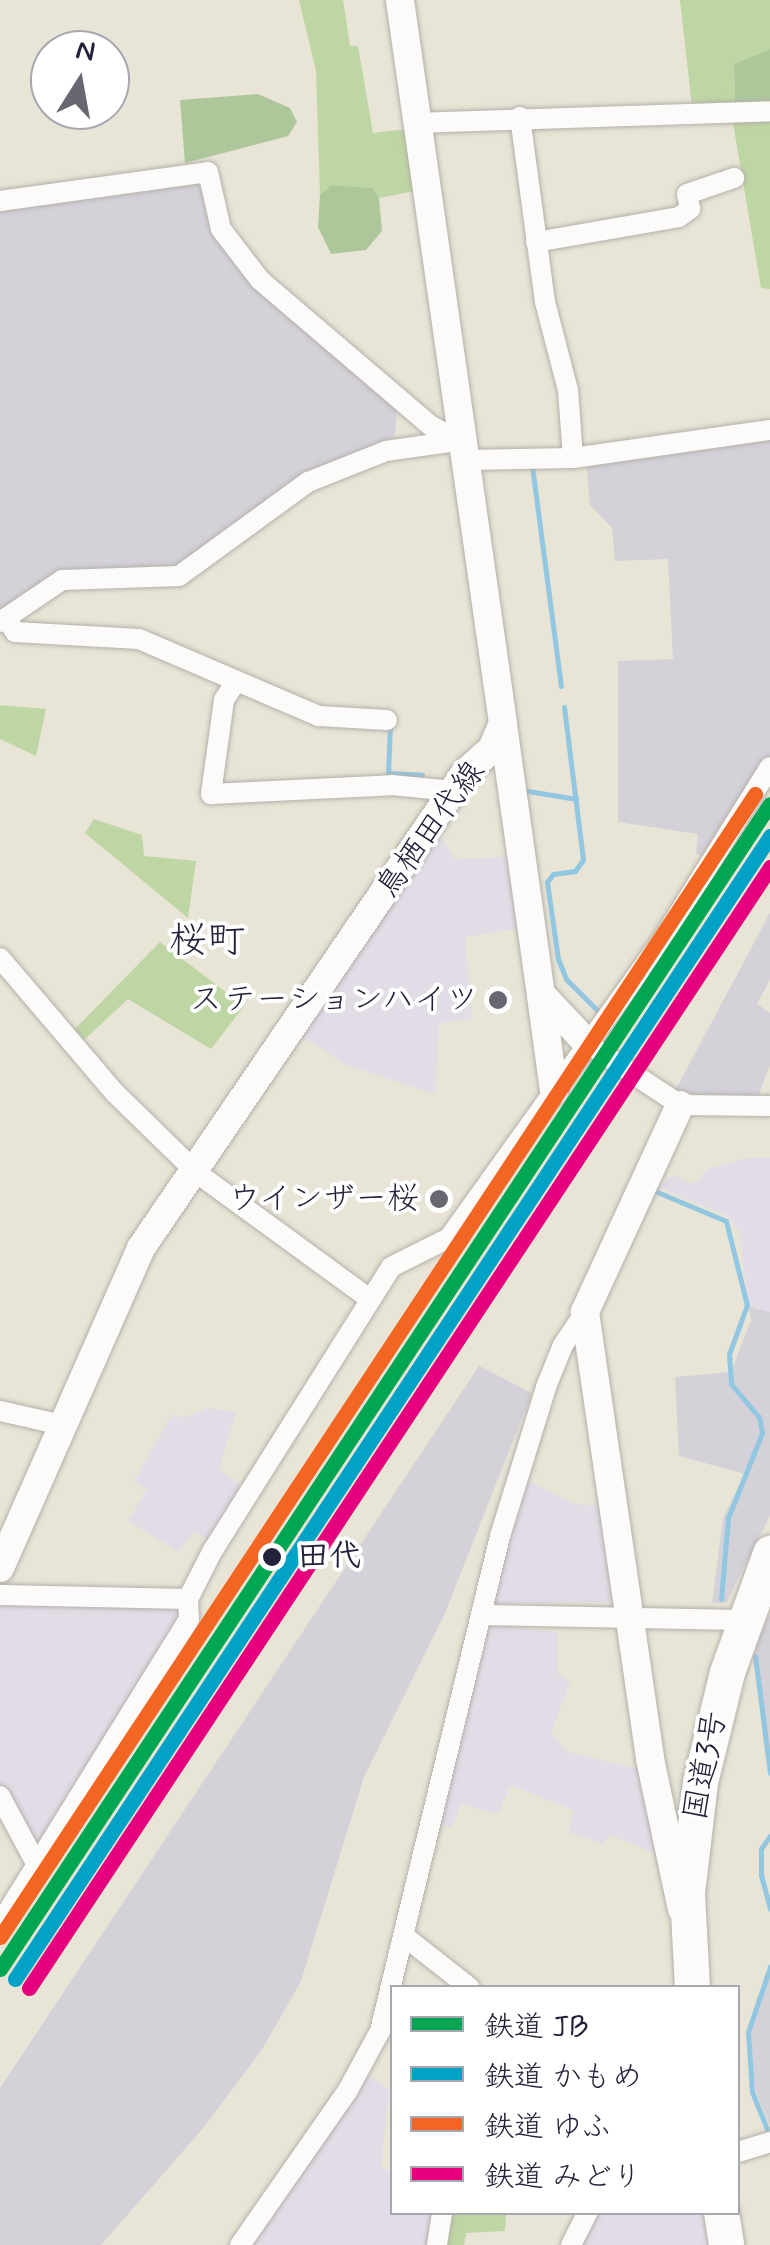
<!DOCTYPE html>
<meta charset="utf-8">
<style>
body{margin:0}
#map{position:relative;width:770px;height:2245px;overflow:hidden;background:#e8e4d6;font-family:Mynerve,"Klee One",sans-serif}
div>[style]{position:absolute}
.built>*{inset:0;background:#e2dce7}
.industrial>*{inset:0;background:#d4d1d9}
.green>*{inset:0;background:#bed6a3}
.forest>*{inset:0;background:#adc79b}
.stream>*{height:5px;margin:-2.5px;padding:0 2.5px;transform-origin:2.5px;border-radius:2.5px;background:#91c7e1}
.roads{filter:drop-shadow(0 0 2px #b3b0aa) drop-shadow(0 0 2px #b3b0aa)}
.street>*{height:20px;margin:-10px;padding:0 10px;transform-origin:10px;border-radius:10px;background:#fcfbf9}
.secondary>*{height:28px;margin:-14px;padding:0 14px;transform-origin:14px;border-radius:14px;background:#fcfbf9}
.highway>*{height:35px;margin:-17.5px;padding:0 17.5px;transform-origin:17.5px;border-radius:17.5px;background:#fcfbf9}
.rail-1>*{height:15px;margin:-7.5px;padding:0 7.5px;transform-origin:7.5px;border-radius:7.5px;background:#00a651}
.rail-2>*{height:15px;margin:-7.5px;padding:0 7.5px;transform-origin:7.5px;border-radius:7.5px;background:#02a2c7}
.rail-3>*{height:15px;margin:-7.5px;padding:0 7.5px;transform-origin:7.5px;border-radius:7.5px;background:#f26522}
.rail-4>*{height:15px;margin:-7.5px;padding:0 7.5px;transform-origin:7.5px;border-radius:7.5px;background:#e5007d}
.dots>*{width:28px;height:28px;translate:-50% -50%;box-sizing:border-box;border:5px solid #fff;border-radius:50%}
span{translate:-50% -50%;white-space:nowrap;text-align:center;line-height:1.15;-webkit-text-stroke:8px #fff;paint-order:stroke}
.street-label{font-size:32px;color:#22223b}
.poi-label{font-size:32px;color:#22223b}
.right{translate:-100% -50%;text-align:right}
.stop-label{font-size:32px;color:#22223b;font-weight:700}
.left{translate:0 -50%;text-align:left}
.quarter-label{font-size:38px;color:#22223b}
.legend{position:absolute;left:390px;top:1985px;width:350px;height:230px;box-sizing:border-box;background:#fff;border:2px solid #a7a7b1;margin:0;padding:12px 18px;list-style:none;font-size:30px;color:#22223b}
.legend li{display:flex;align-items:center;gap:20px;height:50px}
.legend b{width:50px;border:2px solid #a7a7b1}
.north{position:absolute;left:30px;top:30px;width:100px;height:100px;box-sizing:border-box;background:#fff;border:2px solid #a7a7b1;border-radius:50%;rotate:11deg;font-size:28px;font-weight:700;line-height:40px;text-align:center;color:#22223b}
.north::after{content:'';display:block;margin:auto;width:35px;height:45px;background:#676671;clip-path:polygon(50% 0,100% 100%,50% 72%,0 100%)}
</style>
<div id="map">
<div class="built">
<div style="clip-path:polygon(438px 832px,455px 859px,513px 857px,523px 928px,465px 937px,472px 1019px,439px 1023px,435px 1094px,346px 1065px,302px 1036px)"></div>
<div style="clip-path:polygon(747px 1158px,770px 1158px,770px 1312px,749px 1307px,739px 1232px,729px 1217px,658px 1187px,673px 1175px,695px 1184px,708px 1169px)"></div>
<div style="clip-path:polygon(207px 1408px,236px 1412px,219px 1469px,241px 1486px,209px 1540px,194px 1532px,179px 1552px,128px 1521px,147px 1489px,134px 1481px,172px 1414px,183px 1418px)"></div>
<div style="clip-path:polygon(522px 1478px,574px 1504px,603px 1506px,617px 1602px,496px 1604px,492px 1590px)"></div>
<div style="clip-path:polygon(0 1602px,181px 1608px,183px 1621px,37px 1859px,0 1786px)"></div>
<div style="clip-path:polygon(492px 1625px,557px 1632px,557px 1672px,570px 1682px,551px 1733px,568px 1752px,642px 1770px,654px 1853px,610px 1835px,603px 1844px,568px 1832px,574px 1811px,511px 1785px,497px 1814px,462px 1804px,451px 1827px,433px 1823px,481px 1637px)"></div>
<div style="clip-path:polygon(365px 2072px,389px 2090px,381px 2168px,392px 2171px,392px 2212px,437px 2213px,433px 2245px,246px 2245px)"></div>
<div style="clip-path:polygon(591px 2212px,703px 2213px,708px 2245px,577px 2245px)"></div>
</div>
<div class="industrial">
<div style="clip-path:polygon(194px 177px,203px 186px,216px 235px,243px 275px,398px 408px,394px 437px,309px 471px,168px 571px,100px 569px,0 614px,0 212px)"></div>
<div style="clip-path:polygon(770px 435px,770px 760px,707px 861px,696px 853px,698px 834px,618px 822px,618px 661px,673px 659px,668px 559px,615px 561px,612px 528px,590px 505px,586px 461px)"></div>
<div style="clip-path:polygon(770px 913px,770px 980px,757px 1004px,770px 1013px,770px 1065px,756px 1102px,695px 1101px,675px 1091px)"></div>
<div style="clip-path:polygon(749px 1307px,770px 1312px,770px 1516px,726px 1603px,712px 1603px,723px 1518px,745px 1474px,679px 1456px,675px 1377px,731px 1372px,751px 1320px)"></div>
<div style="clip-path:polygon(479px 1366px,532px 1393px,445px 1613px,364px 1777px,301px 1981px,261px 2051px,204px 2127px,101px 2245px,0 2245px,0 2088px)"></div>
<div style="clip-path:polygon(770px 1614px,770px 1753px,755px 1645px)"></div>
<div style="clip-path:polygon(770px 1976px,770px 2126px,755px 2090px,750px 2023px)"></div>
</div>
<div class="green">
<div style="clip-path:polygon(299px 0,343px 0,350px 46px,358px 46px,373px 133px,408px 129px,415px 191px,379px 198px,373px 188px,331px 185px,320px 195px,316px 71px)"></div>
<div style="clip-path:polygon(680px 0,770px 0,770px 49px,734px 64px,735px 104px,692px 106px)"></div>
<div style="clip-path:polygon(732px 117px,770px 118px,770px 289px,761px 288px)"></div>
<div style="clip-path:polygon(0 705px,46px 709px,36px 756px,0 739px)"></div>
<div style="clip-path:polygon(94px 819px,142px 835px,144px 856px,196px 861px,188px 918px,85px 833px)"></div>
<div style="clip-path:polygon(160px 942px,244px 1006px,211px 1049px,128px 999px,84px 1040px,75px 1029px)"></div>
<div style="clip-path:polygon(450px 2213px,506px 2213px,505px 2231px,466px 2233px,464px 2245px,445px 2245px)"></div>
</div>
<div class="forest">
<div style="clip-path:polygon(770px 49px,770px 105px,735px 104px,734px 64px)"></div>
<div style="clip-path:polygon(258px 94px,290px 108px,297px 122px,288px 136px,185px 163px,180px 100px)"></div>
<div style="clip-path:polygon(331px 185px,373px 188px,379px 198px,382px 231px,366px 250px,331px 254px,318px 227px,320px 195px)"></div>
</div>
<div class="stream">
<div style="left:532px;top:466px;width:222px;rotate:82.5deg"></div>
<div style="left:564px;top:707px;width:154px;rotate:82.9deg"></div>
<div style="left:583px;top:860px;width:14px;rotate:126deg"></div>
<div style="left:575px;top:871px;width:22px;rotate:172deg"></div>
<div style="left:553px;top:874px;width:10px;rotate:127deg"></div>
<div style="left:547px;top:882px;width:78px;rotate:81.9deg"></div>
<div style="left:558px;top:959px;width:22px;rotate:68deg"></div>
<div style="left:566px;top:979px;width:47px;rotate:45deg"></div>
<div style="left:390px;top:726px;width:47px;rotate:92.4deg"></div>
<div style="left:388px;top:773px;width:34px;rotate:3deg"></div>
<div style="left:522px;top:790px;width:55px;rotate:9.5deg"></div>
<div style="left:655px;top:1191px;width:77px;rotate:22.9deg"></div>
<div style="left:726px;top:1221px;width:87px;rotate:76deg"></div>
<div style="left:747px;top:1305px;width:52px;rotate:110.2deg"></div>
<div style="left:729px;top:1354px;width:30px;rotate:86deg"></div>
<div style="left:731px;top:1384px;width:43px;rotate:49.7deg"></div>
<div style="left:759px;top:1417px;width:16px;rotate:79deg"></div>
<div style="left:762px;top:1433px;width:92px;rotate:111.8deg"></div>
<div style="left:728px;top:1518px;width:81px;rotate:94.9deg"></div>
<div style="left:755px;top:1656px;width:118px;rotate:82.7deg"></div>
<div style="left:770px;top:1836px;width:16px;rotate:125deg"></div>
<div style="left:761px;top:1849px;width:26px;rotate:90deg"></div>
<div style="left:761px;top:1875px;width:35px;rotate:75deg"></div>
<div style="left:767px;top:2129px;width:40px;rotate:-112deg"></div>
<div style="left:752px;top:2092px;width:60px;rotate:-93.8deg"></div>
<div style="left:748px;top:2032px;width:69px;rotate:-71.3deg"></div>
</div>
<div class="roads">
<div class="street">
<div style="left:520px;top:117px;width:187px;rotate:82.3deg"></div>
<div style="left:545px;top:302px;width:91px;rotate:75.4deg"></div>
<div style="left:568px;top:390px;width:68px;rotate:85.8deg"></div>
<div style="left:417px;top:123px;width:353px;rotate:-1.9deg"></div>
<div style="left:0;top:201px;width:210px;rotate:-7.9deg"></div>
<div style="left:208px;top:172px;width:58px;rotate:77.2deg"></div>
<div style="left:221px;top:229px;width:64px;rotate:52.6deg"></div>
<div style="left:260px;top:280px;width:225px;rotate:40.5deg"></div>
<div style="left:431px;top:426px;width:33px;rotate:27deg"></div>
<div style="left:536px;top:242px;width:145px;rotate:-9.9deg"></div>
<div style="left:679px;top:217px;width:14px;rotate:-36deg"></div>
<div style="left:690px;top:209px;width:15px;rotate:-101deg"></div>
<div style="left:687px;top:194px;width:50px;rotate:-18.8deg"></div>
<div style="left:465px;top:460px;width:108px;rotate:-1.1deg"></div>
<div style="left:573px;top:458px;width:199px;rotate:-8.1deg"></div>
<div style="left:7px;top:619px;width:15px;rotate:58deg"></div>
<div style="left:15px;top:632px;width:124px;rotate:3.2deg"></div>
<div style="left:139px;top:639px;width:196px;rotate:23.2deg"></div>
<div style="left:319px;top:716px;width:68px;rotate:3.4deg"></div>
<div style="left:0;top:622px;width:75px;rotate:-34.1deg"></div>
<div style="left:62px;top:580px;width:117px;rotate:-2deg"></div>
<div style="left:179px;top:576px;width:160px;rotate:-36.1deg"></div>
<div style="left:308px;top:482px;width:84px;rotate:-21.7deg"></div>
<div style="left:386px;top:451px;width:71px;rotate:-8.1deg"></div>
<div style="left:235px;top:683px;width:20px;rotate:123deg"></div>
<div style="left:224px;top:700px;width:95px;rotate:97.9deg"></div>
<div style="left:211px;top:794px;width:181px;rotate:-2.8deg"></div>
<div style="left:392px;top:785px;width:61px;rotate:5.6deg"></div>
<div style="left:0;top:958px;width:177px;rotate:49.6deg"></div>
<div style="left:115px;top:1093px;width:115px;rotate:44.3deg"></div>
<div style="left:197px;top:1173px;width:214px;rotate:36.1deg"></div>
<div style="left:588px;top:1044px;width:110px;rotate:33.5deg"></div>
<div style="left:680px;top:1105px;width:90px;rotate:0.6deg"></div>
<div style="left:0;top:1411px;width:64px;rotate:12.7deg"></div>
<div style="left:0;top:1595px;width:188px;rotate:1.2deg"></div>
<div style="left:481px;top:1615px;width:262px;rotate:1.1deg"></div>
<div style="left:0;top:1796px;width:78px;rotate:61.8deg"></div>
<div style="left:0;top:1924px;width:359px;rotate:-58.2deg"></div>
<div style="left:189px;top:1619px;width:20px;rotate:-93deg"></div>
<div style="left:188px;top:1599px;width:55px;rotate:-63deg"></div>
<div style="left:213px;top:1550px;width:334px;rotate:-57.8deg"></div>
<div style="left:391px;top:1267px;width:65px;rotate:-26.6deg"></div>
<div style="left:449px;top:1238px;width:364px;rotate:-54.4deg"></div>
<div style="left:661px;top:942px;width:206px;rotate:-58.1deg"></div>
<div style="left:404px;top:1936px;width:84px;rotate:38.2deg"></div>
<div style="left:738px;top:2152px;width:34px;rotate:-17deg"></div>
<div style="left:240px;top:2245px;width:189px;rotate:-55.1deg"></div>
<div style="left:348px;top:2090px;width:67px;rotate:-61.5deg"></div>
<div style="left:380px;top:2031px;width:509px;rotate:-76.37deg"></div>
<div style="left:500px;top:1536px;width:156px;rotate:-72.8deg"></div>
<div style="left:546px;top:1387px;width:45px;rotate:-68deg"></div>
<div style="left:563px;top:1345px;width:40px;rotate:-56deg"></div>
<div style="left:437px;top:2245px;width:33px;rotate:-81deg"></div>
<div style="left:571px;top:2245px;width:37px;rotate:-63deg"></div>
</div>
<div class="secondary">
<div style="left:503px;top:725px;width:272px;rotate:82deg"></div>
<div style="left:541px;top:994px;width:69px;rotate:46.8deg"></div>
<div style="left:541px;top:996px;width:96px;rotate:82.2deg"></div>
<div style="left:680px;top:1105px;width:228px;rotate:114.7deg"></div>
<div style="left:585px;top:1312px;width:452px;rotate:81.7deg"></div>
<div style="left:650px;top:1759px;width:154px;rotate:78deg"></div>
<div style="left:0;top:1568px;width:350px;rotate:-66.2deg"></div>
<div style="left:141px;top:1248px;width:575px;rotate:-55.7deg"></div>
<div style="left:465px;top:773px;width:36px;rotate:-42deg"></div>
<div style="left:492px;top:749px;width:28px;rotate:-67deg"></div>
<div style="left:503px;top:723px;width:730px;rotate:-98.11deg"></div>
</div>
<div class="highway">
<div style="left:692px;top:1988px;width:95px;rotate:-93deg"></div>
<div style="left:687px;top:1893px;width:112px;rotate:-83.3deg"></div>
<div style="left:700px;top:1782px;width:113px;rotate:-76.2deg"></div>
<div style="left:727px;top:1672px;width:127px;rotate:-70.1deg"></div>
<div style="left:721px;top:2212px;width:33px;rotate:81deg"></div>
</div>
</div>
<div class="rail-1">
<div style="left:0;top:1969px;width:1396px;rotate:-56.54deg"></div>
</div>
<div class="rail-2">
<div style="left:15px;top:1979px;width:1370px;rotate:-56.55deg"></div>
</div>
<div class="rail-3">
<div style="left:0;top:1937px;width:1370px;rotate:-56.55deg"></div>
</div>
<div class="rail-4">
<div style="left:29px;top:1988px;width:1344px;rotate:-56.53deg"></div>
</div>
<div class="dots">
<div style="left:498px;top:1000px;background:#676671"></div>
<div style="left:439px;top:1199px;background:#676671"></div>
<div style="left:272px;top:1557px;background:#22223b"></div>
</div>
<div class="street-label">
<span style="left:431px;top:830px;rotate:-54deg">鳥栖田代線</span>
<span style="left:706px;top:1766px;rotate:-79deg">国道3号</span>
</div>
<div class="poi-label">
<span class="right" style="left:478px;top:1000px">ステーションハイツ</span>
<span class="right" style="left:419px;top:1199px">ウインザー桜</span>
</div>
<div class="stop-label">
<span class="left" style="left:297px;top:1557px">田代</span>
</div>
<div class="quarter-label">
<span style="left:207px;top:942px">桜町</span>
</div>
<ul class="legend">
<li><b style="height:12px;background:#00a651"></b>鉄道 JB</li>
<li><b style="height:12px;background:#02a2c7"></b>鉄道 かもめ</li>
<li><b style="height:12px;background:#f26522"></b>鉄道 ゆふ</li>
<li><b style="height:12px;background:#e5007d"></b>鉄道 みどり</li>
</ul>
<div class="north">N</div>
</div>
